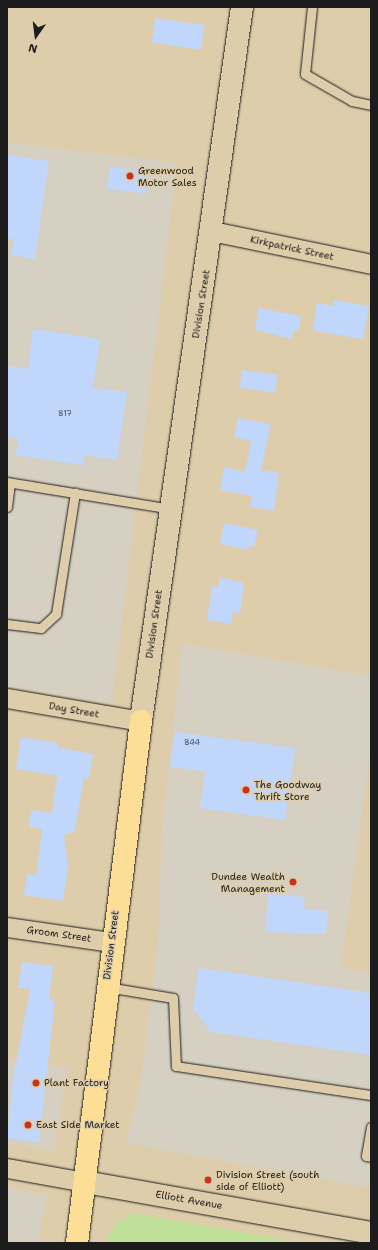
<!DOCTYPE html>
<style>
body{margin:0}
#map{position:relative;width:378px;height:1250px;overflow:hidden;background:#decdaa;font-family:"Shantell Sans",sans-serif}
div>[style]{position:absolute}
.built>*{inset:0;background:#d5d0c2}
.green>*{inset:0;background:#c0df98}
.building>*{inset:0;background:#c0d6fb;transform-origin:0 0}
.roads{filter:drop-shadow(0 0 1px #1c1c1c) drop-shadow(0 0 1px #1c1c1c)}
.lane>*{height:9px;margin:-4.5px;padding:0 4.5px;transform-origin:4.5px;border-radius:4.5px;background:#decdaa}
.street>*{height:19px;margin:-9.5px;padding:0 9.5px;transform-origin:9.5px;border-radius:9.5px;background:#decdaa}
.secondary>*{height:22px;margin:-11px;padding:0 11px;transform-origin:11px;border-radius:11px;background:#decdaa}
.primary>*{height:22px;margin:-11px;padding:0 11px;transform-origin:11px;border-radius:11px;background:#fdde96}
.dots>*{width:11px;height:11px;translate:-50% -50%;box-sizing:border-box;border:2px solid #decdaa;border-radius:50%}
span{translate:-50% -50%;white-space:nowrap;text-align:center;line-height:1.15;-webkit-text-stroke:3px #decdaa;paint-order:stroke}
.number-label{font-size:8px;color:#454a54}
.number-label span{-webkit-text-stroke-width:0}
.poi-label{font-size:10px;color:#1c1c1c}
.left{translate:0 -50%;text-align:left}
.right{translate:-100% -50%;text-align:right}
.street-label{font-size:10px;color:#1c1c1c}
.frame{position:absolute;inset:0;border:8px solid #1c1c1c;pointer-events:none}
.north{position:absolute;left:16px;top:16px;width:40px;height:40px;-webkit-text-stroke:3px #decdaa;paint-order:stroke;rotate:194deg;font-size:11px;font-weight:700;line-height:16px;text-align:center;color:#1c1c1c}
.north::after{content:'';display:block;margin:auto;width:14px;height:18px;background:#1c1c1c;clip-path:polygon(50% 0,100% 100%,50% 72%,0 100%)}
</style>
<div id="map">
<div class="built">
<div style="clip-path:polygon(7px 142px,177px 163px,112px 704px,7px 686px)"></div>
<div style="clip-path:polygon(182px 643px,371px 676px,371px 747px,341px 968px,371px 973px,371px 1188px,126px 1143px,141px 1078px,158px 943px,162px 827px)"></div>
<div style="clip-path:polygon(7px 1058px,67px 1067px,54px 1151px,7px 1143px)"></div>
<div style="clip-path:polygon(7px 1187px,47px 1195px,38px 1243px,7px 1243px)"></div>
</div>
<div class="green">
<div style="clip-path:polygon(133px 1213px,302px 1243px,104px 1243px,117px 1223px)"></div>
</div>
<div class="building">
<div style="left:155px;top:18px;width:50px;height:25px;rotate:8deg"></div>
<div style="clip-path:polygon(7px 155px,49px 161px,35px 259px,11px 255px,14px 239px,7px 238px)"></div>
<div style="left:110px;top:167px;width:39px;height:22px;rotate:7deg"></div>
<div style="clip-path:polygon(334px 300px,369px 306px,363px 339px,313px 331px,317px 303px,334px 306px)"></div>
<div style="clip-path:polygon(258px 308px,301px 316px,299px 331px,294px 329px,292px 339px,255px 330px)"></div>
<div style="clip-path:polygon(33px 329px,100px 339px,93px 388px,127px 392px,117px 460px,84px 455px,83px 465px,16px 455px,18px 438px,7px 436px,7px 366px,28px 369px)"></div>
<div style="left:242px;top:370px;width:36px;height:18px;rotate:8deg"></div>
<div style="clip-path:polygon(238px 418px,271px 424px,261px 470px,279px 473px,274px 511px,250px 507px,252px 496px,220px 490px,224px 467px,245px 472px,251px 441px,234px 437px)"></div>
<div style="clip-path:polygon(224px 523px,258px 530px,254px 547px,249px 546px,248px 550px,220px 544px)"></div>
<div style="clip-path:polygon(220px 577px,244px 583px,240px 613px,233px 612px,231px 624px,207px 620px,212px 586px,218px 587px)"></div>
<div style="clip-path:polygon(175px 732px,295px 748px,285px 820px,200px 808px,205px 771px,170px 767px)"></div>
<div style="clip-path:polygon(21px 737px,59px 743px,58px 748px,93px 754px,89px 779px,84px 778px,75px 831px,64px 835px,68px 867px,63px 901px,24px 895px,27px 874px,36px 875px,42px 829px,29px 827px,31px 810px,52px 813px,57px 776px,16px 769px)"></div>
<div style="clip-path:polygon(268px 894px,305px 897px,304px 909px,328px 911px,326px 934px,265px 932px)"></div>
<div style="clip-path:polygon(22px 962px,53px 966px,49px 1000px,55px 1001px,39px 1142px,7px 1138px,13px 1079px,30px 989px,18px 988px)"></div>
<div style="clip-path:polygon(199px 968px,364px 992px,371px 996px,371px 1055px,211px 1032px,193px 1009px)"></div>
</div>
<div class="roads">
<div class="lane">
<div style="left:312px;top:7px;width:67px;rotate:96deg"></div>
<div style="left:305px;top:74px;width:54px;rotate:29.9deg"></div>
<div style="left:352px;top:101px;width:19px;rotate:12deg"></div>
<div style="left:7px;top:482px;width:166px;rotate:9.3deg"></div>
<div style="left:7px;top:507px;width:24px;rotate:-83deg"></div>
<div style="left:7px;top:624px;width:34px;rotate:7deg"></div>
<div style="left:41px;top:628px;width:21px;rotate:-43deg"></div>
<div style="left:56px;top:614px;width:123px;rotate:-81.1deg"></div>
<div style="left:107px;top:987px;width:67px;rotate:9.5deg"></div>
<div style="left:173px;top:998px;width:68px;rotate:87.5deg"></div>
<div style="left:176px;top:1066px;width:197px;rotate:8.5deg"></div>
<div style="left:371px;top:1127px;width:29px;rotate:100deg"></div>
<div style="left:366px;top:1156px;width:5px;rotate:11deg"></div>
</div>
<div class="street">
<div style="left:212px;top:231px;width:162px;rotate:11.7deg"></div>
<div style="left:7px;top:698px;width:136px;rotate:9.7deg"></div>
<div style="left:7px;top:927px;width:105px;rotate:8.2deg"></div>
<div style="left:7px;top:1168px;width:79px;rotate:10.2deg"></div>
</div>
<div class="secondary">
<div style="left:141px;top:721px;width:721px;rotate:-81.95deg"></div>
<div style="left:85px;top:1182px;width:291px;rotate:10.1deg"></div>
</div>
<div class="primary">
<div style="left:77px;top:1243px;width:526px;rotate:-83.01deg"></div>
</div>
</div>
<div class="dots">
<div style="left:130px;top:176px;background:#c8321e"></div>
<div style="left:246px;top:790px;background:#c8321e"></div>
<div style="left:293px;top:882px;background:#c8321e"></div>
<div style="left:36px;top:1083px;background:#c8321e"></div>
<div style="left:28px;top:1125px;background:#c8321e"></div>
<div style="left:208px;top:1180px;background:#c8321e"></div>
</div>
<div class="number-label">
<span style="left:65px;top:414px">817</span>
<span style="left:192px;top:743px">844</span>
</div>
<div class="poi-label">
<span class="left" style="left:138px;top:176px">Greenwood<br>Motor Sales</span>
<span class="left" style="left:254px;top:790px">The Goodway<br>Thrift Store</span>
<span class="right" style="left:285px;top:882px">Dundee Wealth<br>Management</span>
<span class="left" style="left:44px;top:1083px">Plant Factory</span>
<span class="left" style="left:36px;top:1125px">East Side Market</span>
<span class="left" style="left:216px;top:1180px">Division Street (south<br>side of Elliott)</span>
</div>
<div class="street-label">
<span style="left:292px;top:248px;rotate:12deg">Kirkpatrick Street</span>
<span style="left:201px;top:304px;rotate:-81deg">Division Street</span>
<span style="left:154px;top:624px;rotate:-82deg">Division Street</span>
<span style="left:74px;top:710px;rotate:10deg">Day Street</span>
<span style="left:59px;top:934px;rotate:8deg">Groom Street</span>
<span style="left:111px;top:945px;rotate:-83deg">Division Street</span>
<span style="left:189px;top:1200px;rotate:10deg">Elliott Avenue</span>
</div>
<div class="frame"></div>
<div class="north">N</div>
</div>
